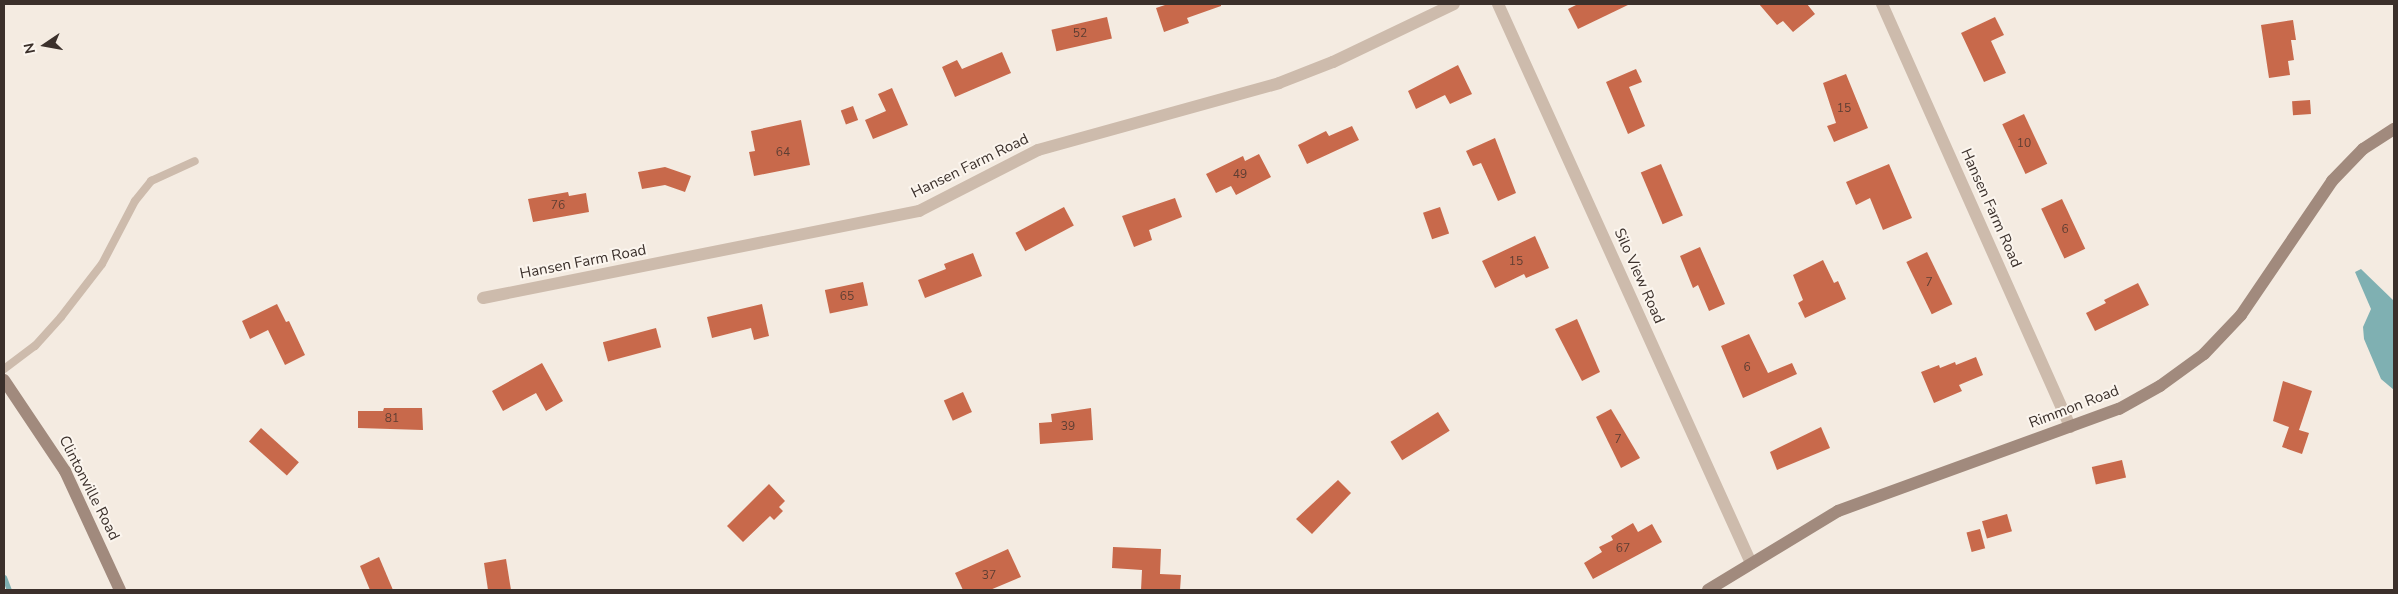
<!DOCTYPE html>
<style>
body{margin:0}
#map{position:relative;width:2398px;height:594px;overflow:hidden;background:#f4ebe1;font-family:"Nunito Sans",sans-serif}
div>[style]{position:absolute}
.water>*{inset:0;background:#7fb0b2}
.stream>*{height:5px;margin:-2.5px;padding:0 2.5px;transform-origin:2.5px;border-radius:2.5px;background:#7fb0b2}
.building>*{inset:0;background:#c8694b;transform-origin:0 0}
.lane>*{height:8px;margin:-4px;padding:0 4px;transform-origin:4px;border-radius:4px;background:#cdbbac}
.street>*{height:12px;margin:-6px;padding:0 6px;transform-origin:6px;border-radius:6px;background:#cdbbac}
.secondary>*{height:12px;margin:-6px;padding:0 6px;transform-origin:6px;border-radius:6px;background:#a18a7d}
span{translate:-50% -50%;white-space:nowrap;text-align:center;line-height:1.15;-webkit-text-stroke:4px #fbf5ee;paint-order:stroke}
.number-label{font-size:12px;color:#5e3e33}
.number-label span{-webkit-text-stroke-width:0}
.street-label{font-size:15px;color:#3b302b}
.frame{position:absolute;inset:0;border:5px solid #3b302b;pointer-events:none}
.north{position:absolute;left:20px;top:20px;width:50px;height:50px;-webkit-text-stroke:4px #fbf5ee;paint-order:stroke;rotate:258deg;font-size:14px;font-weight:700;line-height:20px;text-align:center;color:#3b302b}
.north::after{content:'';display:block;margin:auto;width:18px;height:22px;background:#3b302b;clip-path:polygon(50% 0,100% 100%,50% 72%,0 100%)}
</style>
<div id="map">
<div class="water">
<div style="clip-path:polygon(2361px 269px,2394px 301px,2394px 390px,2381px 379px,2364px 339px,2363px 327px,2371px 309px,2355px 272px)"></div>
</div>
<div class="stream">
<div style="left:4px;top:577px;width:14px;rotate:69deg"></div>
</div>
<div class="building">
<div style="clip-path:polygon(1168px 4px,1221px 4px,1221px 6px,1187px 18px,1189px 23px,1164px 32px,1156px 8px)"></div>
<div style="clip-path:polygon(1578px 4px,1630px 4px,1578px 29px,1568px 9px)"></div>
<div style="clip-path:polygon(1759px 4px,1807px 4px,1815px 14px,1793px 32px,1783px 21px,1777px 25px)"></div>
<div style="left:1107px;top:17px;width:22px;height:57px;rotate:77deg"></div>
<div style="clip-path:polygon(1995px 17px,2004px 35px,1991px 41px,2006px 73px,1984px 82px,1961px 33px)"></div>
<div style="clip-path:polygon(2293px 20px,2296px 40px,2291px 40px,2294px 60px,2288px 61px,2290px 75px,2269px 78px,2261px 25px)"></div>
<div style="clip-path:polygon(1002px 52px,1011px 73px,955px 97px,942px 67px,957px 60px,962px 69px)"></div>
<div style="clip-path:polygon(1458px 65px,1472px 94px,1450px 104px,1445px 95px,1416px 109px,1408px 91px)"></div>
<div style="clip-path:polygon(1636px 69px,1642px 82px,1629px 87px,1645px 126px,1628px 134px,1606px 82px)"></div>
<div style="clip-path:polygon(1846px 74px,1868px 128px,1834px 142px,1827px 126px,1836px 123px,1823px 83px)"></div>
<div style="clip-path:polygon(892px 88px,908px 125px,873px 139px,865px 120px,886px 111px,878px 94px)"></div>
<div style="left:2310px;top:100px;width:14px;height:18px;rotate:86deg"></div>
<div style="left:853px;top:106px;width:15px;height:13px;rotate:70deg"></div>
<div style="left:2024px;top:114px;width:55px;height:24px;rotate:65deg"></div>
<div style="clip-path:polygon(801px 120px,810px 165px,754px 176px,749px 152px,755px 151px,751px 131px)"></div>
<div style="clip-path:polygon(1352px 126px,1359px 140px,1307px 164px,1298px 145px,1326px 131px,1329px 136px)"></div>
<div style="clip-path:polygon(1495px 138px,1516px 193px,1498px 201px,1481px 163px,1473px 166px,1466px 151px)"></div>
<div style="clip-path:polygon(1259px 154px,1271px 177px,1236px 195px,1231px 186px,1216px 193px,1206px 174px,1243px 156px,1245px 161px)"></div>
<div style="left:1661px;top:164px;width:56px;height:22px;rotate:67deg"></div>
<div style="clip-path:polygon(1889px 164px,1912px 218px,1883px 230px,1870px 198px,1856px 205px,1846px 182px)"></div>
<div style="clip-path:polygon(665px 167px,691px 176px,685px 192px,665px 185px,642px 189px,638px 172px)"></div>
<div style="clip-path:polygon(568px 192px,569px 196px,586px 193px,589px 212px,533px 222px,528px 199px)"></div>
<div style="clip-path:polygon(1175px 198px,1182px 217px,1149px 230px,1152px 240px,1134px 247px,1122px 216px)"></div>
<div style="left:2062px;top:199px;width:55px;height:23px;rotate:65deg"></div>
<div style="left:1064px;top:207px;width:21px;height:55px;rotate:62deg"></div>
<div style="left:1440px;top:207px;width:28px;height:18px;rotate:71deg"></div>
<div style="clip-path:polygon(1535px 236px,1549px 268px,1526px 278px,1524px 274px,1495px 288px,1482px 261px)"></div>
<div style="clip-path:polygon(1700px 247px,1725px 304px,1709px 311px,1698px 285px,1693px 288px,1680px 256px)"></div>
<div style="left:1927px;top:252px;width:58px;height:23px;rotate:64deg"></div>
<div style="clip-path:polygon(973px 253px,982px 276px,925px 298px,918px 280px,946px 269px,944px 264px)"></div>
<div style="clip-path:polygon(1823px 260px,1834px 283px,1838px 281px,1846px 299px,1805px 318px,1798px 303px,1803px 300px,1793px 275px)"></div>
<div style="left:863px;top:282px;width:24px;height:39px;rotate:78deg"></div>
<div style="clip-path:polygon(2138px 283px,2149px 305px,2095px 331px,2086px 313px,2106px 303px,2104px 300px)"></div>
<div style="clip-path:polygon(277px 304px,286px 322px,289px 321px,305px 355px,285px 365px,268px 330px,250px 339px,242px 321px)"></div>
<div style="clip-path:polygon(762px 304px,769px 336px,754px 340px,751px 328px,712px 338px,707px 317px)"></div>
<div style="clip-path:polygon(1577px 319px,1600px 372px,1582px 381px,1555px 329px)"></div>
<div style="left:656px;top:328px;width:20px;height:55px;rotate:75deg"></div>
<div style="clip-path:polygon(1749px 334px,1768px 373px,1792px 363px,1797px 374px,1743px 398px,1721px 346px)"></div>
<div style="clip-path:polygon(1976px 357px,1983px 375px,1959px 385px,1962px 391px,1934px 403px,1921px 372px,1939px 365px,1940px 368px,1955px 362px,1956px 365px)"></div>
<div style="clip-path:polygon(542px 363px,563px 401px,546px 411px,536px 393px,503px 411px,492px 391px)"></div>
<div style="clip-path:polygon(2283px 381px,2312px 391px,2299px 430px,2309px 433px,2302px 454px,2282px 447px,2289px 427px,2273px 421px)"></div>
<div style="left:963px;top:392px;width:22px;height:21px;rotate:66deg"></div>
<div style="clip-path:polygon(384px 408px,422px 408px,423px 430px,358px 428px,358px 411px,383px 411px)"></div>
<div style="clip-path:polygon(1091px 408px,1093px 440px,1040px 444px,1039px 423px,1052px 422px,1051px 414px)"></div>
<div style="clip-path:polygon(1611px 409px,1640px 458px,1621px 468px,1596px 417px)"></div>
<div style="left:1438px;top:412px;width:22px;height:56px;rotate:58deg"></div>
<div style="clip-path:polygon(1821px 427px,1830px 448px,1777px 470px,1770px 452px)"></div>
<div style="left:261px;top:428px;width:51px;height:18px;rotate:42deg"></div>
<div style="left:2122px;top:460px;width:18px;height:31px;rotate:77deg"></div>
<div style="clip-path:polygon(1338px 480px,1351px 493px,1312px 534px,1296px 519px)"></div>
<div style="clip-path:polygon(769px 484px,785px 501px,779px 507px,783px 511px,774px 520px,770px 516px,743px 542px,727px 526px)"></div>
<div style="left:2007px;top:514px;width:18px;height:26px;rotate:74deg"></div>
<div style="clip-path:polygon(1633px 523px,1638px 532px,1652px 524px,1662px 542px,1593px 579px,1584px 563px,1602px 552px,1599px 547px,1613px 540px,1611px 536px)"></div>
<div style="left:1980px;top:529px;width:20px;height:14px;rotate:75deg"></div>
<div style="clip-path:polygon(1113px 547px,1161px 549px,1160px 574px,1181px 575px,1180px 590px,1141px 590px,1142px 570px,1112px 568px)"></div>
<div style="clip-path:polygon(1008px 549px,1021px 577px,990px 590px,963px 590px,955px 573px)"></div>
<div style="clip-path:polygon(379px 557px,393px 590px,370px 590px,360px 566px)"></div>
<div style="clip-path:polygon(506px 559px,511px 590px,488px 590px,484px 563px)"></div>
</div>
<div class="lane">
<div style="left:4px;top:369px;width:39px;rotate:-37deg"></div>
<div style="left:35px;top:346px;width:39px;rotate:-48deg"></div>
<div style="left:61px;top:317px;width:67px;rotate:-52.3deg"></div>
<div style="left:102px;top:264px;width:71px;rotate:-62.4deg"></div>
<div style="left:135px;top:201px;width:26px;rotate:-51deg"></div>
<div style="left:151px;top:181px;width:48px;rotate:-24.4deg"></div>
</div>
<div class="street">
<div style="left:1498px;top:4px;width:614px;rotate:65.65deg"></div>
<div style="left:1882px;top:4px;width:463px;rotate:66deg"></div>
<div style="left:483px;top:298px;width:445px;rotate:-11.3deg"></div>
<div style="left:919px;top:211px;width:134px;rotate:-27.1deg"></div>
<div style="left:1038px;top:150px;width:250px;rotate:-15.5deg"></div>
<div style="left:1279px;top:83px;width:58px;rotate:-21.3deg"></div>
<div style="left:1333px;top:62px;width:134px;rotate:-25.6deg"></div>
</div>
<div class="secondary">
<div style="left:4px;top:380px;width:110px;rotate:56.2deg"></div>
<div style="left:65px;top:471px;width:131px;rotate:65.2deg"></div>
<div style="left:1708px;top:590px;width:152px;rotate:-31.3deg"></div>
<div style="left:1838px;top:511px;width:299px;rotate:-20deg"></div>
<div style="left:2119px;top:409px;width:47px;rotate:-29.3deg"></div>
<div style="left:2160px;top:386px;width:54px;rotate:-36deg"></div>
<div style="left:2204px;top:354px;width:54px;rotate:-46.5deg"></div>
<div style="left:2241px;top:315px;width:162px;rotate:-55.8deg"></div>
<div style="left:2332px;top:181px;width:45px;rotate:-45.9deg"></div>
<div style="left:2363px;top:149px;width:37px;rotate:-33deg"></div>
</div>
<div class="number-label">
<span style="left:1080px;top:34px">52</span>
<span style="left:1844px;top:109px">15</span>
<span style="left:2024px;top:144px">10</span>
<span style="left:783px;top:153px">64</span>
<span style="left:1240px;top:175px">49</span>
<span style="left:558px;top:206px">76</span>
<span style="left:2065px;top:230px">6</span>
<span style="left:1516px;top:262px">15</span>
<span style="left:1929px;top:283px">7</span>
<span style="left:847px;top:297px">65</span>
<span style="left:1747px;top:368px">6</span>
<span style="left:392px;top:419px">81</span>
<span style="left:1068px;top:427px">39</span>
<span style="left:1618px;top:440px">7</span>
<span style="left:1623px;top:549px">67</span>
<span style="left:989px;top:576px">37</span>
</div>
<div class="street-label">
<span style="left:970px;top:166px;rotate:-26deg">Hansen Farm Road</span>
<span style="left:1991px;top:208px;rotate:66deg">Hansen Farm Road</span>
<span style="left:583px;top:262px;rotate:-11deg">Hansen Farm Road</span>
<span style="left:1639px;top:276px;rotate:66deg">Silo View Road</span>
<span style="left:2074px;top:407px;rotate:-21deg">Rimmon Road</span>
<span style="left:89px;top:488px;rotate:63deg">Clintonville Road</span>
</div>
<div class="frame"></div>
<div class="north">N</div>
</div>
